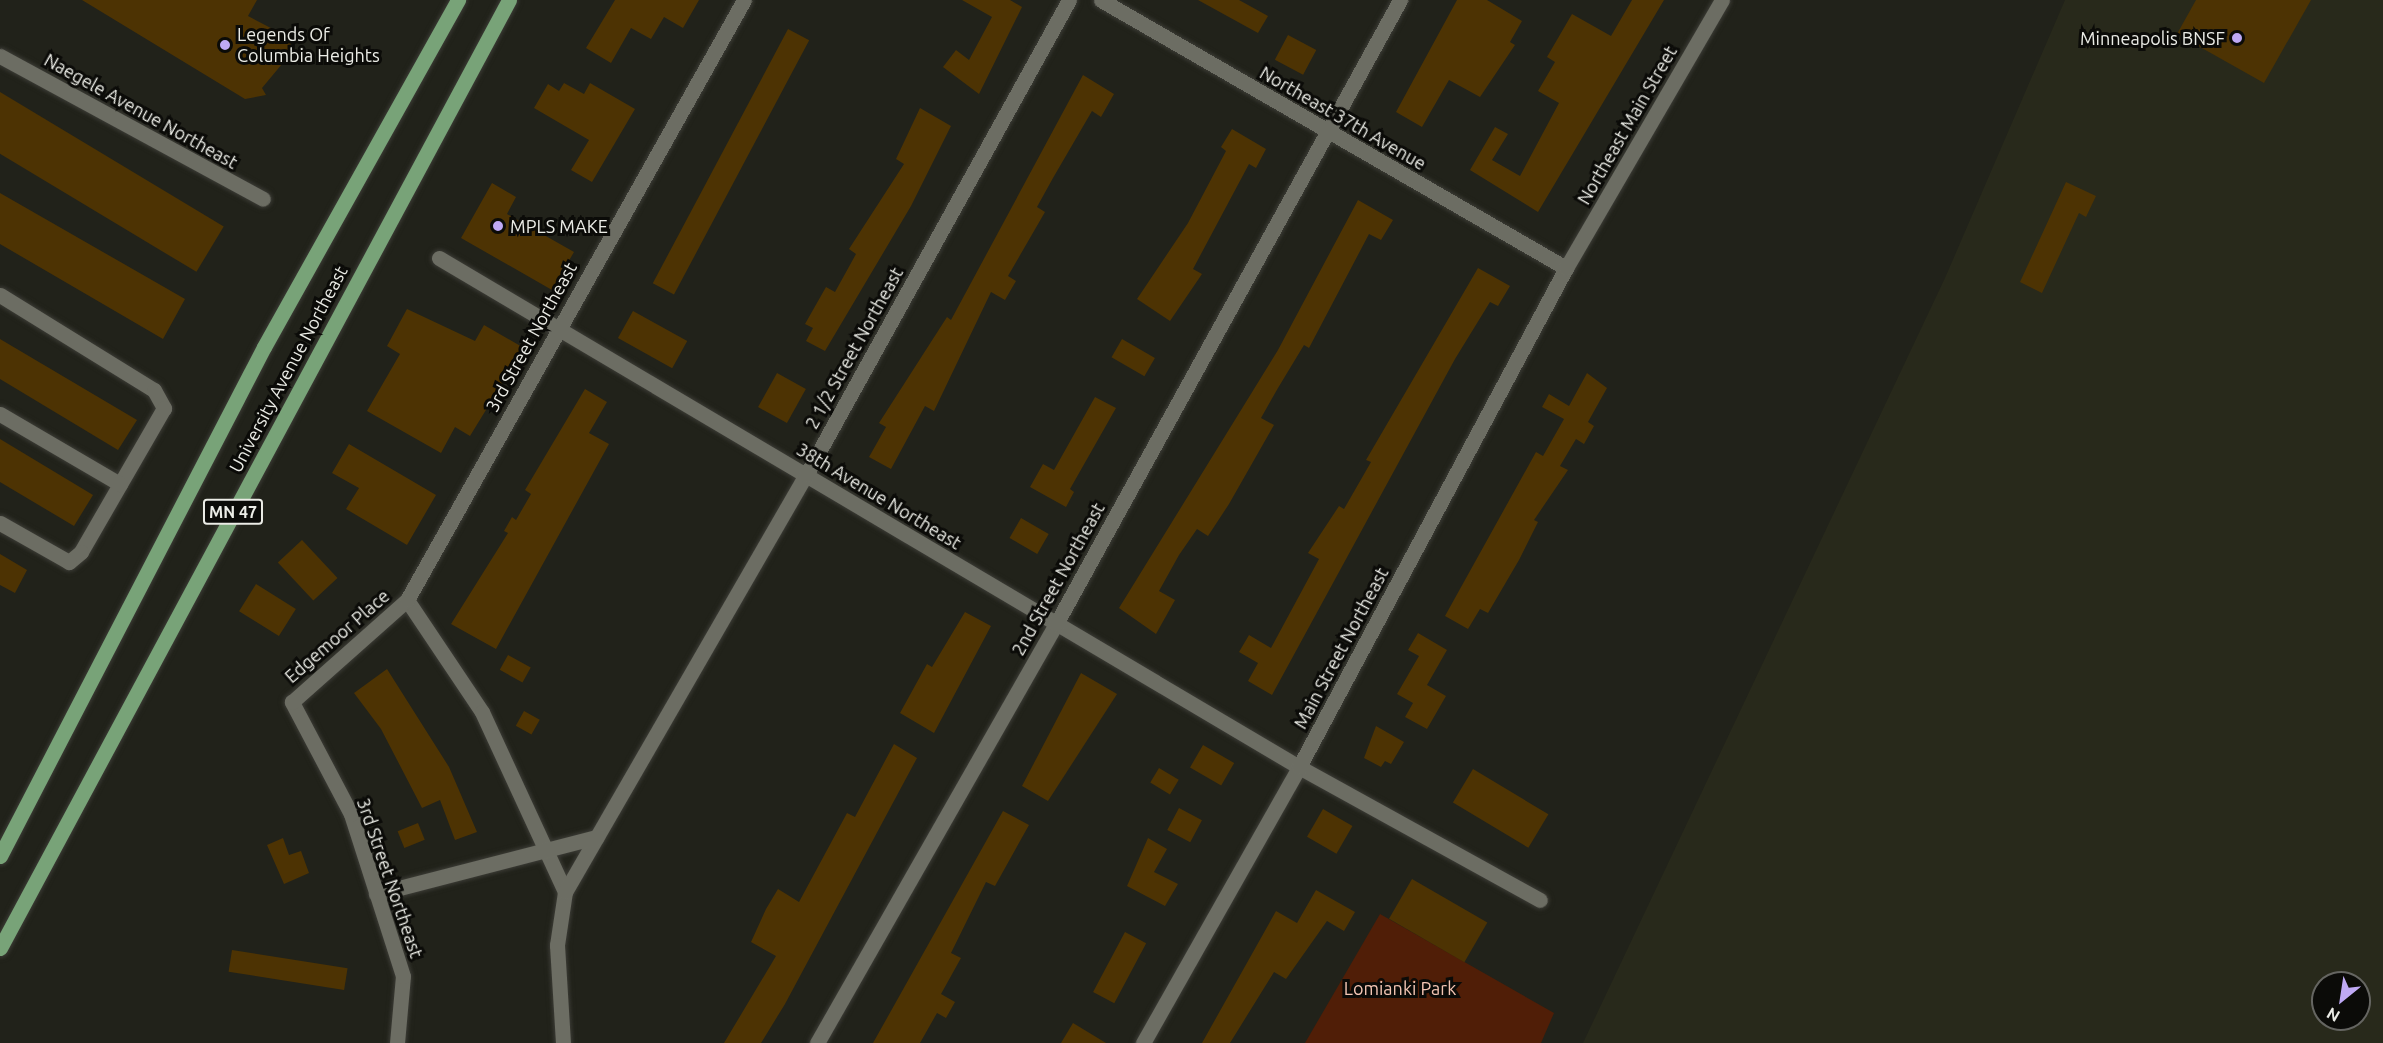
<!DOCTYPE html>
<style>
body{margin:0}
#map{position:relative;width:2383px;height:1043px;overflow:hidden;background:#21221a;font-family:Ubuntu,sans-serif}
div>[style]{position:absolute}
.built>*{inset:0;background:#28291b}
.green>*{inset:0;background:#501e07}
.building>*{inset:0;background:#4d3303;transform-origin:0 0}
.roads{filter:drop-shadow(0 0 2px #3c3c36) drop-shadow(0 0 2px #3c3c36)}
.minor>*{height:15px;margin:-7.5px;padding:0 7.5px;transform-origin:7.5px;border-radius:7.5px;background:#6c6d63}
.major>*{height:15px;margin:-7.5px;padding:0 7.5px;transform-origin:7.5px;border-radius:7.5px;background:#78a378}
.dots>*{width:16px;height:16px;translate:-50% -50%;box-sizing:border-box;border:3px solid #0b0b08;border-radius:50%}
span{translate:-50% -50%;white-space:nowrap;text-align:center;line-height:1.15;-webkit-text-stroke:6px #0b0b08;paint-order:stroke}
.shield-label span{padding:2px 4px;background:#0b0b08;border:2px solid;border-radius:4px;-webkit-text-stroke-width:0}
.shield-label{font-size:16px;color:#ebece6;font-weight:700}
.poi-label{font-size:18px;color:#ebece6}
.left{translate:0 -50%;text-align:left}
.right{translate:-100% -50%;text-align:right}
.street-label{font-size:18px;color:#ebece6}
.park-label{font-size:18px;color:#f3c5b3}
.north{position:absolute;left:2311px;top:971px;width:60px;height:60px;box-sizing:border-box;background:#0b0b08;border:2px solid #656561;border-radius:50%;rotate:210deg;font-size:16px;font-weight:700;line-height:24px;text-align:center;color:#ebece6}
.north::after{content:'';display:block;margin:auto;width:21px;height:27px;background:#bfa9f4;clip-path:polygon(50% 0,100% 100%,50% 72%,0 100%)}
</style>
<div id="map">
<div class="built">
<div style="clip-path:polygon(evenodd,2065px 0,2383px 0,2383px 1043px,1583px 1043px,1945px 278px,2065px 0,2323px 983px,2359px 983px,2359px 1019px,2323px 1019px,2323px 983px)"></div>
</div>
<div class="green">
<div style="clip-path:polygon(1380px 914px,1554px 1013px,1541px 1043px,1305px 1043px)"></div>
</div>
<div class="building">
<div style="clip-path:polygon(82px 0,257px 0,248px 16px,290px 38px,292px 52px,262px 88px,266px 95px,245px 99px)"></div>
<div style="clip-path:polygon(615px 0,699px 0,683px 28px,664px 17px,651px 39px,631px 28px,611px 63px,586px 48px)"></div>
<div style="clip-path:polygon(962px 0,1010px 0,1022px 7px,979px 94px,943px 67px,956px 50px,969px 60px,992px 17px)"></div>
<div style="clip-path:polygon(1198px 0,1239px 0,1268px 16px,1258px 33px)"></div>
<div style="clip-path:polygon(1457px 0,1487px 0,1522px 21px,1510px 42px,1515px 45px,1480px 97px,1449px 80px,1422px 127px,1396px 112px)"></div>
<div style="clip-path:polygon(1632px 0,1664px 0,1538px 212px,1470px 170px,1495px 127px,1508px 134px,1492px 160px,1520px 176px,1559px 103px,1538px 91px,1555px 62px,1547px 57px,1572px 14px,1611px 36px)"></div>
<div style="clip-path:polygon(2196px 0,2311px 0,2264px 83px,2177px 34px)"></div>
<div style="left:788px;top:29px;width:24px;height:288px;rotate:28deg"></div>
<div style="left:1288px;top:35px;width:32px;height:28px;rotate:28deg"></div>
<div style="clip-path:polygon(1083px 75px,1114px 94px,1101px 117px,1092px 111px,1053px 178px,1037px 207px,1045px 212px,1008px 276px,1016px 281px,1005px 300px,991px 292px,934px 411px,925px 406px,891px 469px,869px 457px,886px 427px,879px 423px,947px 317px,951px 320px)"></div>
<div style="clip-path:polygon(564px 83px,584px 94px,590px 83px,635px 109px,592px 182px,571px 170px,589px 140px,534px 108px,548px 84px,559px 91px)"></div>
<div style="left:0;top:92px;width:261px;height:53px;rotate:31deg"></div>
<div style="clip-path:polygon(920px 108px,951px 126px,911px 206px,825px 351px,806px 341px,813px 328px,805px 324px,826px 287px,835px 292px,856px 254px,849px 249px,904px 164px,896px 159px)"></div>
<div style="clip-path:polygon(1232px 129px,1266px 149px,1256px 168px,1249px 164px,1193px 269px,1202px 274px,1170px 321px,1137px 299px,1188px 223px,1226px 151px,1221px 147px)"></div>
<div style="clip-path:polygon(2066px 182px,2096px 196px,2086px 217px,2079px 213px,2042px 293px,2020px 282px)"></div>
<div style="clip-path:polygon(492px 183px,516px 197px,507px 214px,574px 252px,552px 290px,461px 238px)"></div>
<div style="clip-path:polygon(0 193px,185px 299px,163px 339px,0 244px)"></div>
<div style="clip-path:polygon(1358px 200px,1393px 220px,1381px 240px,1369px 234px,1309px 348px,1304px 345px,1278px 388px,1261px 418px,1274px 425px,1229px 504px,1208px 536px,1197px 529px,1179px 555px,1159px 591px,1175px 600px,1156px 634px,1119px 608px,1278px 350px)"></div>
<div style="clip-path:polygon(1478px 268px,1510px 286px,1498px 306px,1490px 302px,1455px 359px,1272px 695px,1248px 681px,1258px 663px,1239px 652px,1249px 635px,1271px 648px,1319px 559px,1308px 553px,1339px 506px,1344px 509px,1371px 462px,1366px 460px)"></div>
<div style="clip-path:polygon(407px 309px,475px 341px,484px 325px,524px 348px,470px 436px,455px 427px,441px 453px,367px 411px,400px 354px,387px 346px)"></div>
<div style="left:633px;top:311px;width:62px;height:31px;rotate:29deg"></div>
<div style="clip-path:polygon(0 339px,137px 420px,118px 450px,0 379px)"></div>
<div style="left:1122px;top:339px;width:38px;height:21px;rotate:30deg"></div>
<div style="left:777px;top:373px;width:33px;height:39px;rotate:29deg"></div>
<div style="clip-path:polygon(1587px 373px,1607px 388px,1588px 422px,1594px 426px,1584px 444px,1576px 439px,1560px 466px,1568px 470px,1534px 520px,1538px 522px,1519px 560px,1488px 613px,1480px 609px,1468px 629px,1445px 616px,1536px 452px,1543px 456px,1564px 419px,1542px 407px,1549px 394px,1569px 406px)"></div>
<div style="clip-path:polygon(585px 389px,607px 402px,589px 433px,609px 444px,496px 649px,451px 624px,508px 533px,504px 531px,512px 517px,516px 520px,531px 494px,525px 490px)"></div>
<div style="clip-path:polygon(1095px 397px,1116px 408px,1070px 489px,1074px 492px,1066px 507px,1030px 487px,1043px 464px,1054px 470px)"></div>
<div style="clip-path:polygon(0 439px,93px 495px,74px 526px,0 482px)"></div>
<div style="clip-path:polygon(349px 444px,436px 495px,407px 545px,346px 509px,359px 488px,332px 473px)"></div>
<div style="left:1021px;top:518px;width:32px;height:23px;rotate:30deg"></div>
<div style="left:302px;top:540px;width:52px;height:33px;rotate:47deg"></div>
<div style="clip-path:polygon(0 554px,27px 570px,15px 593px,0 585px)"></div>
<div style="left:256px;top:584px;width:47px;height:32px;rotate:32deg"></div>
<div style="clip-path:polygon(965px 612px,991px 626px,934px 733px,900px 713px,927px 664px,932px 667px)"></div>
<div style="clip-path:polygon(1418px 633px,1447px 650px,1427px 685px,1446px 696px,1427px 729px,1405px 717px,1413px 703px,1397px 694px,1419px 656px,1408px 650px)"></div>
<div style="left:508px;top:655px;width:26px;height:17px;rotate:29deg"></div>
<div style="clip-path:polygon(387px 669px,449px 767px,477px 832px,455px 840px,440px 800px,422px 808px,381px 729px,354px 693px)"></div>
<div style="clip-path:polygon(1081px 673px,1117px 694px,1048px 801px,1022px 786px)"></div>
<div style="left:524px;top:711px;width:18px;height:17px;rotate:29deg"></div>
<div style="clip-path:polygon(1376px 726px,1404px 742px,1391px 764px,1385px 761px,1381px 767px,1364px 758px)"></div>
<div style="clip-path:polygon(894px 744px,917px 758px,785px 1004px,761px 1043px,724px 1043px,776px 956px,751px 942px,766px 909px,778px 889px,799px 902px,847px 813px,855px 817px)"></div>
<div style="left:1203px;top:745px;width:36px;height:26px;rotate:30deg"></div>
<div style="left:1159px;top:768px;width:23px;height:17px;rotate:31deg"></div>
<div style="left:1473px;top:769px;width:88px;height:39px;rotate:31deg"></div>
<div style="left:1179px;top:808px;width:26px;height:25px;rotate:28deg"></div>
<div style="left:1323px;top:809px;width:34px;height:32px;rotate:30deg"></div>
<div style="clip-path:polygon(1003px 811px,1029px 825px,995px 886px,986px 882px,951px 953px,961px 958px,941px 994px,955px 1002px,946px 1018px,937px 1013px,920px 1043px,873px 1043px)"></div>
<div style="left:418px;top:823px;width:18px;height:22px;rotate:68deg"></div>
<div style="clip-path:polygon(283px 838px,289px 855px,301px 851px,309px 873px,284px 884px,267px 845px)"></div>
<div style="clip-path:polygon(1148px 838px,1167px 849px,1154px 872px,1178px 884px,1165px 906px,1127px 886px)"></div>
<div style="left:1412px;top:879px;width:87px;height:46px;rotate:30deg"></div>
<div style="clip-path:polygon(1316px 890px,1355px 912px,1344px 931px,1327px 921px,1286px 979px,1274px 972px,1230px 1043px,1202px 1043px,1276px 911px,1297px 923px)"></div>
<div style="left:1125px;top:932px;width:24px;height:68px;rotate:28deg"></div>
<div style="left:232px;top:950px;width:117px;height:22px;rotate:9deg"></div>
<div style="clip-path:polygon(1073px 1023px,1106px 1043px,1061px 1043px)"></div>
</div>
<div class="roads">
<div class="minor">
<div style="left:1101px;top:0;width:537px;rotate:29.96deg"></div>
<div style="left:0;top:56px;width:299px;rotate:28.5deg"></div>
<div style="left:439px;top:258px;width:999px;rotate:30.62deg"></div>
<div style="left:1299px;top:767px;width:275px;rotate:28.9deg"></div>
<div style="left:0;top:295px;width:181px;rotate:31.7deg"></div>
<div style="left:154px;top:390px;width:21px;rotate:61deg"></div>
<div style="left:164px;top:408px;width:166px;rotate:120deg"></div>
<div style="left:81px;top:552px;width:16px;rotate:140deg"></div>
<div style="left:69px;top:562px;width:79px;rotate:-150.5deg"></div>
<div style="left:0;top:414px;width:139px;rotate:30.3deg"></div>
<div style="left:407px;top:600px;width:135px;rotate:56.2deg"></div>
<div style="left:482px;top:712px;width:198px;rotate:65.2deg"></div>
<div style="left:565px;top:892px;width:54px;rotate:98.6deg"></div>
<div style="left:557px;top:945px;width:98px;rotate:86.5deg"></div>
<div style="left:565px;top:892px;width:482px;rotate:-60deg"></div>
<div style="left:806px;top:475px;width:543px;rotate:-61.03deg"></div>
<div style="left:376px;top:894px;width:228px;rotate:-14.5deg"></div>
<div style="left:397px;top:1043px;width:67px;rotate:-84.9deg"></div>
<div style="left:403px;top:976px;width:170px;rotate:-107.8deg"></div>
<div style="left:351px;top:814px;width:127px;rotate:-117.8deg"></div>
<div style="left:292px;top:702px;width:154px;rotate:-41.6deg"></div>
<div style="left:407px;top:600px;width:688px;rotate:-60.68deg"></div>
<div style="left:817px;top:1043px;width:482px;rotate:-60.3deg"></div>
<div style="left:1056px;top:624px;width:713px;rotate:-61.13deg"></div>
<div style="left:1143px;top:1043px;width:317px;rotate:-60.5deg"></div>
<div style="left:1299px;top:767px;width:566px;rotate:-61.85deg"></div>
<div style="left:1566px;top:268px;width:310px;rotate:-59.8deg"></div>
</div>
<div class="major">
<div style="left:0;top:856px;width:573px;rotate:-62.59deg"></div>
<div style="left:264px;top:347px;width:398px;rotate:-60.8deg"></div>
<div style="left:0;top:948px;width:1076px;rotate:-61.77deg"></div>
</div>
</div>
<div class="dots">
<div style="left:2237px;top:38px;background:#bfa9f4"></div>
<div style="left:225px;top:45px;background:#bfa9f4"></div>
<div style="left:498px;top:226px;background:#bfa9f4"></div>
</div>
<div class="shield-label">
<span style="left:233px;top:512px">MN 47</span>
</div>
<div class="poi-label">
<span class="left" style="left:237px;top:45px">Legends Of<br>Columbia Heights</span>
<span class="right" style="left:2225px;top:38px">Minneapolis BNSF</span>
<span class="left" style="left:510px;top:226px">MPLS MAKE</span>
</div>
<div class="street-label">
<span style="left:141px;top:111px;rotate:29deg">Naegele Avenue Northeast</span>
<span style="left:1343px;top:118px;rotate:30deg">Northeast 37th Avenue</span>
<span style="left:1627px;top:125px;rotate:-60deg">Northeast Main Street</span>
<span style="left:531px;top:337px;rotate:-61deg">3rd Street Northeast</span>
<span style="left:854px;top:348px;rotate:-61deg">2 1/2 Street Northeast</span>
<span style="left:288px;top:369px;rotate:-62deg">University Avenue Northeast</span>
<span style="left:879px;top:496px;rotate:31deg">38th Avenue Northeast</span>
<span style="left:1058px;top:579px;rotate:-61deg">2nd Street Northeast</span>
<span style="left:337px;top:636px;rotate:-41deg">Edgemoor Place</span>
<span style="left:1341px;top:648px;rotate:-62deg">Main Street Northeast</span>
<span style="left:390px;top:878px;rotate:71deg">3rd Street Northeast</span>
</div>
<div class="park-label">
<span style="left:1400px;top:988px">Lomianki Park</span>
</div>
<div class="north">N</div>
</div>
